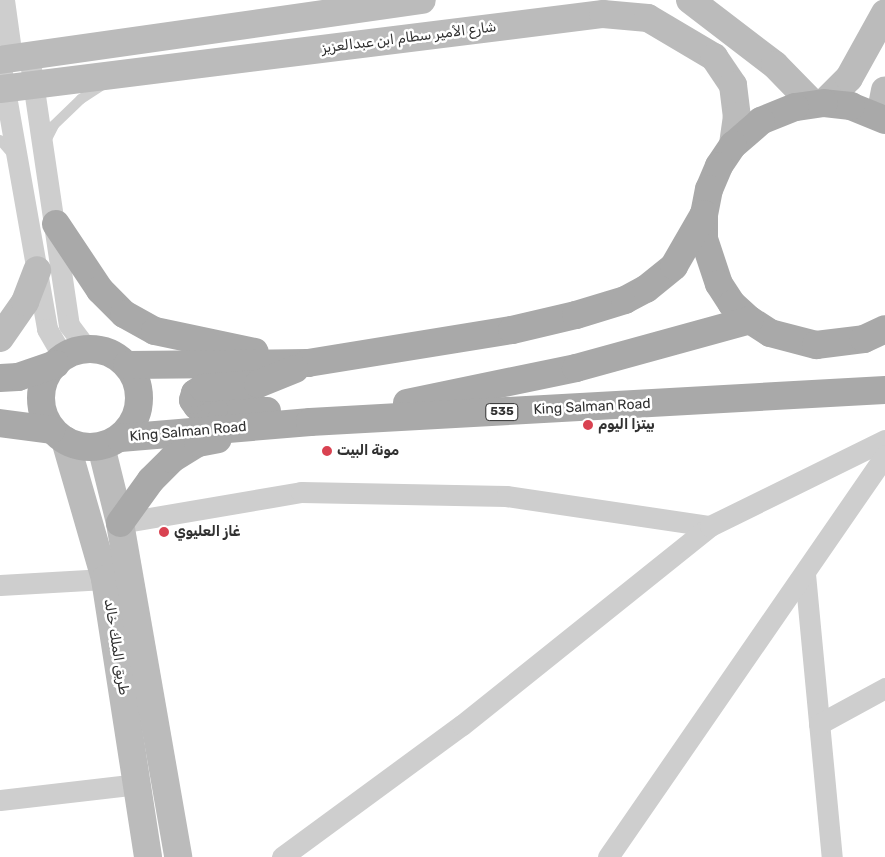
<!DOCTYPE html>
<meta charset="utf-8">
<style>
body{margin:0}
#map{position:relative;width:885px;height:857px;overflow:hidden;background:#fff;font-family:Rubik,"Noto Naskh Arabic",sans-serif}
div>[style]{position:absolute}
.lane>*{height:10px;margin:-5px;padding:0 5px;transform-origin:5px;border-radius:5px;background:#cecece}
.street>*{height:21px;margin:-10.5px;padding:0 10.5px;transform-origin:10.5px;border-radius:10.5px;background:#cecece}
.secondary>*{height:28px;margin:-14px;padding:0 14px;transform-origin:14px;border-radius:14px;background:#bbb}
.primary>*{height:28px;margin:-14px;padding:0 14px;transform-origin:14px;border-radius:14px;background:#a9a9a9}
.primary>.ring{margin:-14px;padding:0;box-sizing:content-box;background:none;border:28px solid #a9a9a9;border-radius:50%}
.dots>*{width:14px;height:14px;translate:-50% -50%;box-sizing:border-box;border:2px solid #fff;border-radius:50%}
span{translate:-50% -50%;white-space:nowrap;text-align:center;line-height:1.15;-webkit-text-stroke:5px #fff;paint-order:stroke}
.shield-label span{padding:1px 4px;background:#fff;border:1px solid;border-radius:4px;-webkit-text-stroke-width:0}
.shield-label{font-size:12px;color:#313131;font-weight:700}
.street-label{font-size:14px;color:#313131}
.poi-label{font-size:14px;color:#313131;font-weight:700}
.left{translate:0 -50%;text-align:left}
</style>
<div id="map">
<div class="lane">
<div style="left:0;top:140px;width:20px;rotate:49deg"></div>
<div style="left:46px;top:141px;width:18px;rotate:-63deg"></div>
<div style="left:54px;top:125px;width:37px;rotate:-44deg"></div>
<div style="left:81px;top:99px;width:27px;rotate:-33deg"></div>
</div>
<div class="street">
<div style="left:4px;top:0;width:59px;rotate:82.1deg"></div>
<div style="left:29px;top:55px;width:273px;rotate:81.6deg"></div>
<div style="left:69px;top:325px;width:30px;rotate:53deg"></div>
<div style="left:2px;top:73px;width:260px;rotate:80deg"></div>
<div style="left:47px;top:329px;width:32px;rotate:60deg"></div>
<div style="left:120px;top:523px;width:184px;rotate:-9.7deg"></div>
<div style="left:301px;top:492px;width:205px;rotate:1.1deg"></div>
<div style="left:506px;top:496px;width:206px;rotate:8.4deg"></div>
<div style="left:805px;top:574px;width:284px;rotate:84.6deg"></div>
<div style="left:0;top:585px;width:105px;rotate:-3.3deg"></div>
<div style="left:819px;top:724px;width:75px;rotate:-28.6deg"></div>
<div style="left:0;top:800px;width:139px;rotate:-6.6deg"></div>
<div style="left:282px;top:857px;width:223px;rotate:-36.3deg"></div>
<div style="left:462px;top:725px;width:318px;rotate:-38.7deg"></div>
<div style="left:710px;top:526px;width:195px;rotate:-26.2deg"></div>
<div style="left:608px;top:857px;width:488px;rotate:-55.4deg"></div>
</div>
<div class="secondary">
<div style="left:690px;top:0;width:107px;rotate:37.4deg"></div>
<div style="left:775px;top:65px;width:54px;rotate:45.7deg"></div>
<div style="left:0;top:60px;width:426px;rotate:-8.1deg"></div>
<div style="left:0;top:89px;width:608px;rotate:-7.09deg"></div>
<div style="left:603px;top:14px;width:45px;rotate:5.1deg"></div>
<div style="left:648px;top:18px;width:77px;rotate:30.6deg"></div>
<div style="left:714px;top:57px;width:34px;rotate:56deg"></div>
<div style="left:733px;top:85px;width:31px;rotate:83deg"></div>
<div style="left:737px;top:116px;width:29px;rotate:98deg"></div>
<div style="left:824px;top:103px;width:35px;rotate:-45deg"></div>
<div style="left:849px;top:78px;width:74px;rotate:-61deg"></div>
<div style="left:880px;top:116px;width:26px;rotate:-79deg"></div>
<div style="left:0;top:338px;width:44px;rotate:-55.2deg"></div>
<div style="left:25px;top:302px;width:34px;rotate:-69deg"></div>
<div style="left:65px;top:440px;width:145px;rotate:73.9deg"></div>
<div style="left:105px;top:579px;width:281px;rotate:81.2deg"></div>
<div style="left:101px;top:446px;width:79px;rotate:76.1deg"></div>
<div style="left:120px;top:523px;width:339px;rotate:80.1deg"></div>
</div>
<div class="primary">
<div style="left:885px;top:120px;width:37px;rotate:-158deg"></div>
<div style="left:851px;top:106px;width:27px;rotate:-174deg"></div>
<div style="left:824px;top:103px;width:29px;rotate:172deg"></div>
<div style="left:795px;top:107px;width:37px;rotate:158deg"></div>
<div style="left:761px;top:121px;width:37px;rotate:139deg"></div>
<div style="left:733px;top:145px;width:25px;rotate:124deg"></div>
<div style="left:719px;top:166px;width:25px;rotate:113deg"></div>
<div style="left:709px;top:189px;width:25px;rotate:101deg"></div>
<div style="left:704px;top:214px;width:25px;rotate:90deg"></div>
<div style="left:704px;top:239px;width:47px;rotate:71.6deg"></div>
<div style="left:719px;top:284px;width:24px;rotate:57deg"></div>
<div style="left:732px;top:304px;width:24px;rotate:42deg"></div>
<div style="left:750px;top:320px;width:24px;rotate:33deg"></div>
<div style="left:770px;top:333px;width:48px;rotate:14.6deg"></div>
<div style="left:816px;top:345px;width:48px;rotate:-7.1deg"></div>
<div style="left:864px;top:339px;width:23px;rotate:-25deg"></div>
<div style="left:56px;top:224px;width:79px;rotate:56.3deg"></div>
<div style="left:100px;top:290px;width:34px;rotate:45deg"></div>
<div style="left:124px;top:314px;width:35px;rotate:29deg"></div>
<div style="left:155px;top:331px;width:102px;rotate:11.9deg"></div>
<div class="ring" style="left:41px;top:349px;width:70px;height:70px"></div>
<div style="left:127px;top:365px;width:181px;rotate:-0.6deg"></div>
<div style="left:308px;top:363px;width:207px;rotate:-9.2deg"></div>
<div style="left:512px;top:330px;width:66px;rotate:-13.2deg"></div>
<div style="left:576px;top:315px;width:51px;rotate:-17deg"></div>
<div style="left:625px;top:300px;width:24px;rotate:-28deg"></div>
<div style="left:646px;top:289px;width:36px;rotate:-39deg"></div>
<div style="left:674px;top:266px;width:60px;rotate:-60deg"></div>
<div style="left:0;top:378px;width:18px;rotate:-3deg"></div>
<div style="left:18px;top:377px;width:40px;rotate:-18.9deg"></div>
<div style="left:407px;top:403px;width:173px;rotate:-11.7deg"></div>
<div style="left:576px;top:368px;width:180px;rotate:-15.4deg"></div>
<div style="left:267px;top:411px;width:53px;rotate:-177.8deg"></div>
<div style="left:214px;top:409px;width:17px;rotate:-170deg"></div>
<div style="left:197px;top:406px;width:7px;rotate:-124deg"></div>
<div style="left:193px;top:400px;width:7px;rotate:-74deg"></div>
<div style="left:195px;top:393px;width:9px;rotate:-32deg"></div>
<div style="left:203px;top:388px;width:55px;rotate:-4.2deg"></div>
<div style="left:258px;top:384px;width:40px;rotate:-22deg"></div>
<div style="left:0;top:423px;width:52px;rotate:7.7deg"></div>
<div style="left:120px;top:438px;width:191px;rotate:-4.8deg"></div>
<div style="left:310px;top:422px;width:576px;rotate:-3.19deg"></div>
<div style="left:120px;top:523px;width:53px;rotate:-54.2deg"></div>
<div style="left:151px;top:480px;width:30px;rotate:-45deg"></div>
<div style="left:172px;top:459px;width:31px;rotate:-32deg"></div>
<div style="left:198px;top:443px;width:20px;rotate:-11deg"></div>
</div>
<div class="dots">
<div style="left:588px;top:425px;background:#d94251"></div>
<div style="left:327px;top:451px;background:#d94251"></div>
<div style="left:164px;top:532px;background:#d94251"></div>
</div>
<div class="shield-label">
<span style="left:502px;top:412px">535</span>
</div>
<div class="street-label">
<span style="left:409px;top:38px;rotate:-7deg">شارع الأمير سطام ابن عبدالعزيز</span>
<span style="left:592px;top:407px;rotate:-3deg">King Salman Road</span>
<span style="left:188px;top:432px;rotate:-5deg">King Salman Road</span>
<span style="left:116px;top:647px;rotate:81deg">طريق الملك خالد</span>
</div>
<div class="poi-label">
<span class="left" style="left:598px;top:425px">بيتزا اليوم</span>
<span class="left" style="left:337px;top:451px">مونة البيت</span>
<span class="left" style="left:174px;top:532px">غاز العليوي</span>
</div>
</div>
